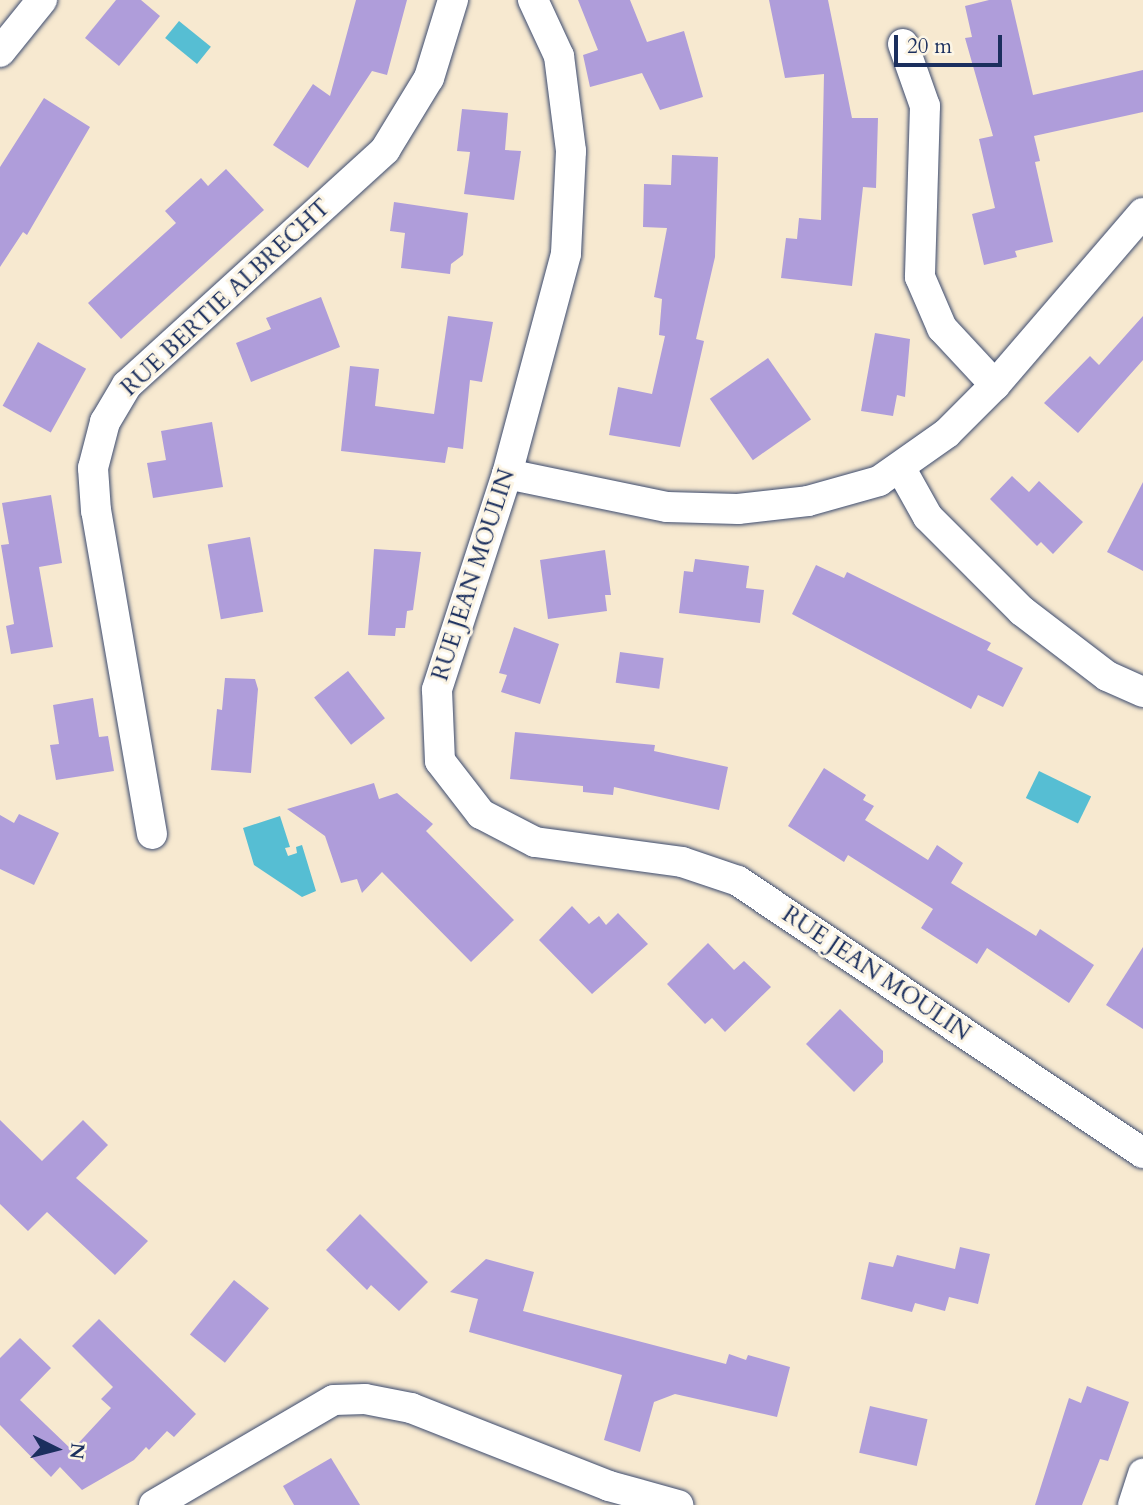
<!DOCTYPE html>
<style>
body{margin:0}
#map{position:relative;width:1143px;height:1505px;overflow:hidden;background:#f7e9d0;font-family:Cardo,serif}
div>[style]{position:absolute}
.water>*{inset:0;background:#56bed3;transform-origin:0 0}
.building>*{inset:0;background:#af9dda;transform-origin:0 0}
.roads{filter:drop-shadow(0 0 2px #3c4b6f) drop-shadow(0 0 2px #3c4b6f)}
.street>*{height:30px;margin:-15px;padding:0 15px;transform-origin:15px;border-radius:15px;background:#fff}
span{translate:-50% -50%;white-space:nowrap;text-align:center;line-height:1.15;-webkit-text-stroke:6px #fcf5e5;paint-order:stroke}
.street-label{font-size:23px;color:#1b2f5e}
.north{position:absolute;left:21px;top:1414px;width:70px;height:70px;-webkit-text-stroke:5px #fcf5e5;paint-order:stroke;rotate:96deg;font-size:19px;font-weight:700;line-height:28px;text-align:center;color:#1b2f5e}
.north::after{content:'';display:block;margin:auto;width:24px;height:32px;background:#1b2f5e;clip-path:polygon(50% 0,100% 100%,50% 72%,0 100%)}
.scale{position:absolute;left:894px;top:35px;width:108px;height:32px;box-sizing:border-box;border:4px solid #1b2f5e;border-top:0;padding-left:9px;font-size:21px;line-height:24px;white-space:nowrap;color:#1b2f5e;-webkit-text-stroke:5px #fcf5e5;paint-order:stroke}
</style>
<div id="map">
<div class="water">
<div style="left:179px;top:21px;width:41px;height:22px;rotate:39deg"></div>
<div style="left:1039px;top:771px;width:58px;height:30px;rotate:26deg"></div>
<div style="clip-path:polygon(280px 816px,290px 847px,285px 848px,288px 856px,297px 853px,296px 847px,302px 845px,316px 891px,302px 897px,254px 865px,243px 828px)"></div>
</div>
<div class="building">
<div style="clip-path:polygon(116px 0,141px 0,160px 16px,119px 66px,85px 38px)"></div>
<div style="clip-path:polygon(356px 0,407px 0,387px 75px,372px 71px,308px 168px,273px 145px,313px 84px,330px 96px)"></div>
<div style="clip-path:polygon(578px 0,630px 0,647px 42px,684px 31px,703px 97px,660px 110px,642px 73px,590px 87px,583px 55px,598px 50px)"></div>
<div style="clip-path:polygon(769px 0,828px 0,852px 118px,878px 118px,876px 188px,863px 187px,852px 286px,781px 278px,786px 238px,797px 239px,799px 218px,821px 220px,824px 74px,785px 78px)"></div>
<div style="clip-path:polygon(989px 0,1011px 0,1033px 95px,1143px 70px,1143px 112px,1034px 136px,1040px 161px,1035px 162px,1053px 242px,1015px 251px,1017px 257px,984px 265px,972px 214px,995px 208px,979px 139px,993px 136px,965px 38px,972px 37px,965px 6px)"></div>
<div style="clip-path:polygon(44px 98px,90px 127px,27px 235px,23px 232px,0 267px,0 167px)"></div>
<div style="clip-path:polygon(462px 109px,508px 113px,505px 150px,521px 151px,514px 200px,464px 194px,470px 152px,457px 151px)"></div>
<div style="clip-path:polygon(672px 155px,718px 157px,715px 257px,696px 339px,704px 341px,680px 447px,609px 435px,618px 387px,652px 394px,665px 336px,659px 335px,662px 299px,654px 297px,667px 228px,643px 227px,644px 184px,671px 185px)"></div>
<div style="clip-path:polygon(226px 169px,264px 210px,121px 339px,88px 303px,176px 223px,165px 211px,201px 178px,208px 186px)"></div>
<div style="clip-path:polygon(394px 202px,468px 213px,463px 255px,451px 264px,450px 274px,401px 268px,405px 233px,390px 231px)"></div>
<div style="clip-path:polygon(321px 297px,340px 347px,251px 382px,236px 343px,271px 329px,266px 318px)"></div>
<div style="clip-path:polygon(448px 316px,493px 322px,482px 382px,470px 380px,463px 449px,448px 447px,445px 463px,341px 451px,350px 366px,379px 369px,375px 406px,434px 414px)"></div>
<div style="clip-path:polygon(1143px 316px,1143px 360px,1078px 433px,1044px 403px,1090px 356px,1099px 365px)"></div>
<div style="clip-path:polygon(875px 333px,910px 339px,905px 397px,897px 395px,893px 416px,861px 411px)"></div>
<div style="left:38px;top:342px;width:55px;height:73px;rotate:29deg"></div>
<div style="left:768px;top:358px;width:75px;height:71px;rotate:55deg"></div>
<div style="clip-path:polygon(212px 422px,223px 487px,153px 498px,147px 463px,166px 460px,161px 431px)"></div>
<div style="clip-path:polygon(1012px 476px,1029px 492px,1039px 481px,1083px 522px,1053px 554px,1041px 542px,1037px 546px,990px 499px)"></div>
<div style="clip-path:polygon(1143px 482px,1143px 571px,1107px 552px)"></div>
<div style="clip-path:polygon(51px 495px,62px 563px,39px 567px,53px 647px,11px 654px,6px 626px,14px 624px,1px 545px,9px 544px,2px 503px)"></div>
<div style="left:250px;top:537px;width:76px;height:43px;rotate:80deg"></div>
<div style="clip-path:polygon(374px 549px,421px 552px,413px 610px,407px 611px,405px 628px,396px 628px,395px 636px,368px 635px)"></div>
<div style="clip-path:polygon(605px 550px,611px 595px,605px 595px,607px 611px,548px 619px,540px 560px)"></div>
<div style="clip-path:polygon(695px 559px,749px 566px,746px 588px,764px 590px,760px 623px,679px 613px,684px 571px,693px 572px)"></div>
<div style="clip-path:polygon(816px 565px,844px 578px,847px 572px,991px 643px,987px 650px,1023px 668px,1003px 707px,978px 695px,971px 709px,792px 614px)"></div>
<div style="clip-path:polygon(514px 627px,559px 644px,540px 704px,501px 692px,507px 675px,499px 673px)"></div>
<div style="left:620px;top:652px;width:44px;height:31px;rotate:8deg"></div>
<div style="left:348px;top:671px;width:60px;height:43px;rotate:52deg"></div>
<div style="clip-path:polygon(225px 678px,255px 679px,258px 689px,251px 773px,211px 770px,217px 709px,222px 710px)"></div>
<div style="clip-path:polygon(93px 698px,99px 737px,108px 736px,114px 771px,56px 780px,50px 745px,59px 744px,53px 705px)"></div>
<div style="clip-path:polygon(515px 732px,655px 745px,654px 751px,728px 767px,719px 810px,614px 787px,613px 795px,583px 792px,583px 786px,510px 779px)"></div>
<div style="clip-path:polygon(824px 768px,866px 795px,863px 800px,874px 806px,865px 820px,928px 860px,937px 845px,963px 863px,951px 883px,1036px 936px,1040px 929px,1094px 965px,1069px 1003px,987px 948px,977px 964px,921px 928px,933px 909px,848px 855px,844px 862px,788px 826px)"></div>
<div style="clip-path:polygon(374px 783px,379px 799px,397px 793px,433px 824px,426px 831px,514px 920px,471px 962px,382px 872px,362px 893px,357px 879px,341px 883px,325px 836px,287px 809px)"></div>
<div style="clip-path:polygon(19px 814px,59px 833px,34px 885px,0 869px,0 815px,14px 823px)"></div>
<div style="clip-path:polygon(572px 906px,589px 924px,599px 916px,606px 925px,618px 913px,648px 944px,592px 994px,539px 940px)"></div>
<div style="clip-path:polygon(708px 943px,734px 970px,744px 961px,771px 987px,725px 1032px,712px 1018px,705px 1024px,667px 984px)"></div>
<div style="clip-path:polygon(1143px 947px,1143px 1029px,1106px 1005px)"></div>
<div style="clip-path:polygon(840px 1009px,883px 1051px,883px 1062px,854px 1092px,806px 1044px)"></div>
<div style="clip-path:polygon(0 1120px,42px 1161px,83px 1120px,108px 1145px,76px 1178px,148px 1241px,115px 1275px,47px 1212px,28px 1231px,0 1204px)"></div>
<div style="clip-path:polygon(360px 1214px,428px 1282px,399px 1311px,371px 1285px,367px 1290px,326px 1250px)"></div>
<div style="clip-path:polygon(960px 1247px,990px 1254px,978px 1304px,949px 1297px,945px 1311px,915px 1303px,912px 1312px,861px 1299px,869px 1262px,893px 1267px,897px 1255px,955px 1269px)"></div>
<div style="clip-path:polygon(486px 1259px,534px 1272px,523px 1311px,726px 1364px,729px 1354px,746px 1360px,748px 1355px,790px 1367px,777px 1417px,675px 1394px,654px 1402px,640px 1452px,604px 1440px,622px 1375px,469px 1332px,478px 1299px,450px 1292px)"></div>
<div style="left:234px;top:1280px;width:45px;height:70px;rotate:39deg"></div>
<div style="clip-path:polygon(99px 1319px,196px 1414px,174px 1437px,167px 1431px,149px 1450px,146px 1447px,134px 1460px,82px 1490px,60px 1467px,51px 1477px,0 1425px,0 1358px,20px 1338px,51px 1368px,20px 1400px,72px 1450px,111px 1408px,101px 1399px,113px 1387px,72px 1346px)"></div>
<div style="clip-path:polygon(1087px 1386px,1129px 1402px,1108px 1461px,1100px 1459px,1082px 1505px,1035px 1505px,1069px 1398px,1081px 1403px)"></div>
<div style="left:870px;top:1406px;width:59px;height:48px;rotate:13deg"></div>
<div style="clip-path:polygon(331px 1458px,360px 1505px,294px 1505px,283px 1486px)"></div>
</div>
<div class="roads">
<div class="street">
<div style="left:533px;top:0;width:62px;rotate:65.1deg"></div>
<div style="left:559px;top:56px;width:96px;rotate:82.8deg"></div>
<div style="left:571px;top:151px;width:103px;rotate:92.8deg"></div>
<div style="left:566px;top:254px;width:228px;rotate:105deg"></div>
<div style="left:507px;top:474px;width:227px;rotate:108deg"></div>
<div style="left:437px;top:690px;width:71px;rotate:87.6deg"></div>
<div style="left:440px;top:761px;width:67px;rotate:52.3deg"></div>
<div style="left:481px;top:814px;width:61px;rotate:27.4deg"></div>
<div style="left:535px;top:842px;width:148px;rotate:7.7deg"></div>
<div style="left:682px;top:862px;width:59px;rotate:18.7deg"></div>
<div style="left:738px;top:881px;width:488px;rotate:33.9deg"></div>
<div style="left:903px;top:44px;width:66px;rotate:70.5deg"></div>
<div style="left:925px;top:106px;width:171px;rotate:91.7deg"></div>
<div style="left:920px;top:277px;width:56px;rotate:66.7deg"></div>
<div style="left:942px;top:328px;width:78px;rotate:47.1deg"></div>
<div style="left:0;top:52px;width:67px;rotate:-51.1deg"></div>
<div style="left:900px;top:467px;width:57px;rotate:60.8deg"></div>
<div style="left:928px;top:517px;width:133px;rotate:45deg"></div>
<div style="left:1022px;top:611px;width:107px;rotate:37.4deg"></div>
<div style="left:1107px;top:676px;width:39px;rotate:24deg"></div>
<div style="left:507px;top:474px;width:163px;rotate:11.7deg"></div>
<div style="left:667px;top:507px;width:71px;rotate:1.6deg"></div>
<div style="left:738px;top:509px;width:70px;rotate:-6.5deg"></div>
<div style="left:808px;top:501px;width:74px;rotate:-15.7deg"></div>
<div style="left:879px;top:481px;width:83px;rotate:-35.2deg"></div>
<div style="left:947px;top:433px;width:68px;rotate:-45deg"></div>
<div style="left:995px;top:385px;width:227px;rotate:-49.3deg"></div>
<div style="left:152px;top:834px;width:328px;rotate:-99.8deg"></div>
<div style="left:96px;top:511px;width:43px;rotate:-94deg"></div>
<div style="left:93px;top:468px;width:48px;rotate:-75.4deg"></div>
<div style="left:105px;top:422px;width:43px;rotate:-59.3deg"></div>
<div style="left:127px;top:385px;width:349px;rotate:-42.3deg"></div>
<div style="left:385px;top:150px;width:84px;rotate:-58.6deg"></div>
<div style="left:429px;top:78px;width:82px;rotate:-72.9deg"></div>
<div style="left:154px;top:1505px;width:208px;rotate:-30.3deg"></div>
<div style="left:334px;top:1400px;width:31px;rotate:-2deg"></div>
<div style="left:365px;top:1399px;width:47px;rotate:11.1deg"></div>
<div style="left:411px;top:1408px;width:213px;rotate:21.5deg"></div>
<div style="left:609px;top:1486px;width:72px;rotate:15.4deg"></div>
<div style="left:1133px;top:1505px;width:33px;rotate:-72deg"></div>
</div>
</div>
<div class="street-label">
<span style="left:226px;top:298px;rotate:-43deg">RUE BERTIE ALBRECHT</span>
<span style="left:474px;top:575px;rotate:-72deg">RUE JEAN MOULIN</span>
<span style="left:876px;top:974px;rotate:34deg">RUE JEAN MOULIN</span>
</div>
<div class="north">N</div>
<div class="scale">20 m</div>
</div>
